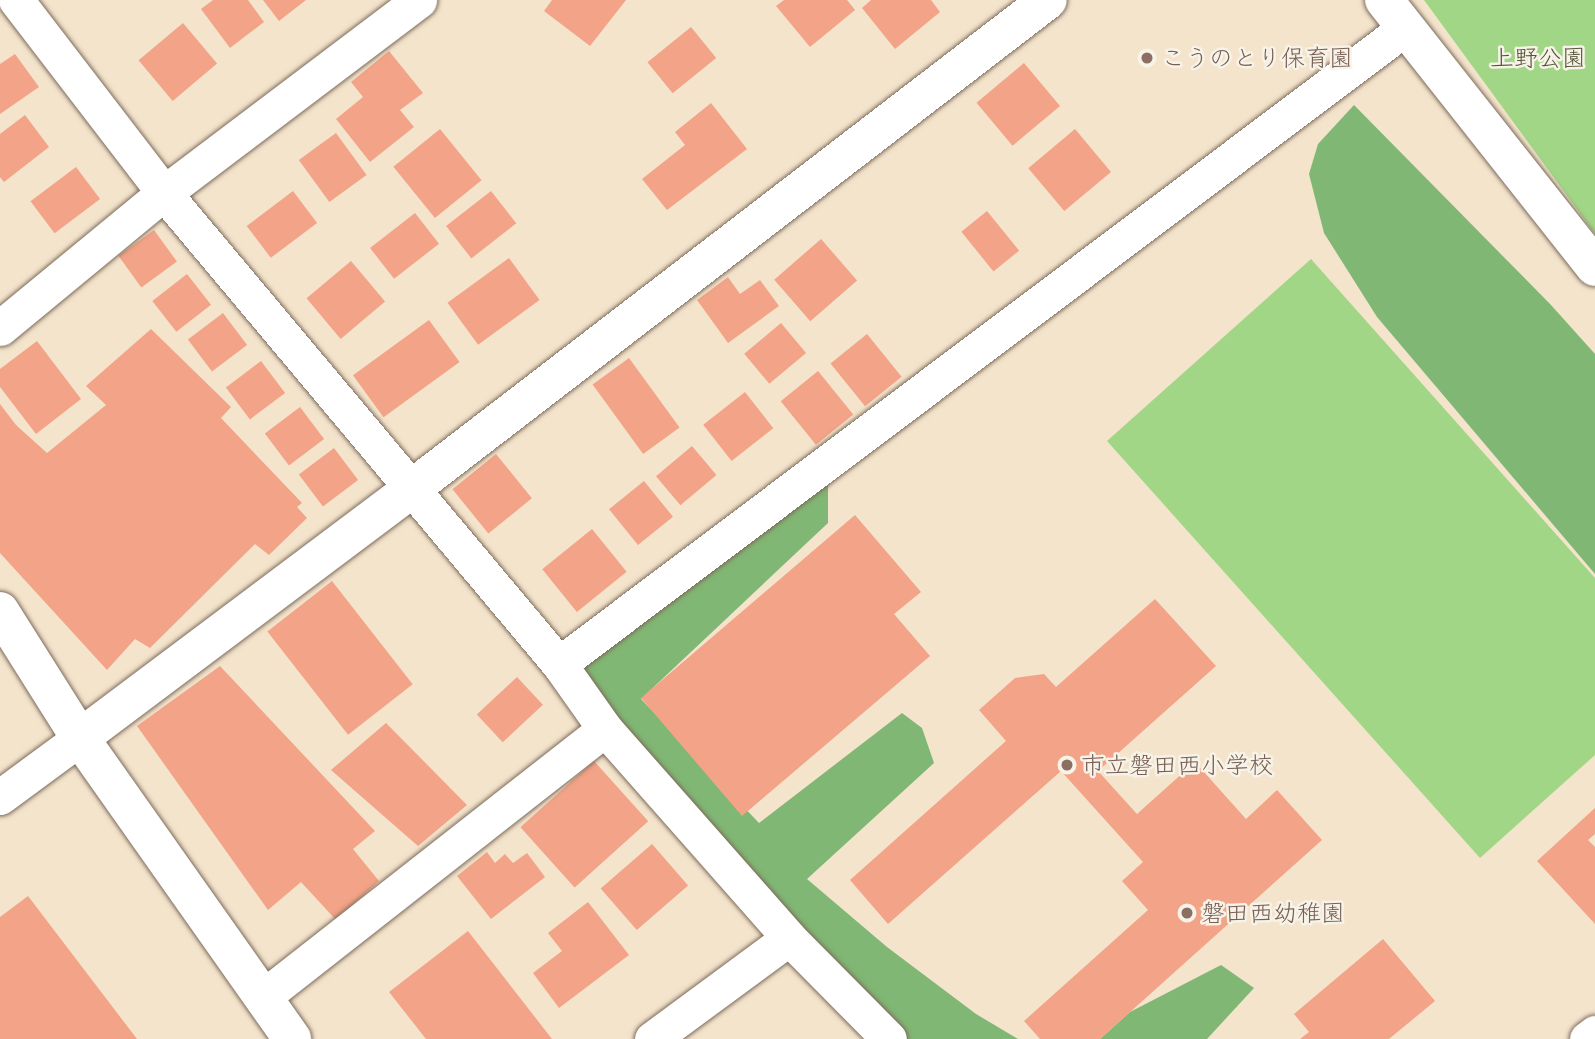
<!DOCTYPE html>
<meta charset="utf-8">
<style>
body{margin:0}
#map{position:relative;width:1595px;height:1039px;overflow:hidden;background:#f4e4cc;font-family:Delius,"Klee One",sans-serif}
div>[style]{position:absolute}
.green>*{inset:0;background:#a2d687}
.forest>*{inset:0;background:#81b774}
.building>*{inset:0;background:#f3a387;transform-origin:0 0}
.roads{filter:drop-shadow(0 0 2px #7c6b5b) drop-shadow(0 0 2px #7c6b5b)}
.minor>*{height:35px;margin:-17.5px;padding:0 17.5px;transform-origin:17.5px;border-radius:17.5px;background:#fff}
.tertiary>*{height:38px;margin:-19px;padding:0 19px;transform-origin:19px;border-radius:19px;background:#fff}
.dots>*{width:19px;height:19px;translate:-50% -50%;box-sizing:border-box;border:4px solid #f7f3e8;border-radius:50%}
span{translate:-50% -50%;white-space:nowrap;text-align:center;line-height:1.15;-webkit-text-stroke:5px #f7f3e8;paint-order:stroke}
.education-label{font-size:24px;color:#785e54}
.left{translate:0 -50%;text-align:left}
.park-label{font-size:24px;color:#555538}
</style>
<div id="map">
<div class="green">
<div style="clip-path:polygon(1424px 0,1595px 0,1595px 234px)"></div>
<div style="clip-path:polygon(1311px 259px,1595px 578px,1595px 755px,1480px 858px,1107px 441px)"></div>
</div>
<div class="forest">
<div style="clip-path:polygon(1354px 105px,1551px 305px,1595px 354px,1595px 574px,1377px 317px,1324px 233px,1309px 174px,1318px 144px)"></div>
<div style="clip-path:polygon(828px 462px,828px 523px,641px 699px,759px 823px,902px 713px,922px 728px,934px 763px,807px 879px,887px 947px,976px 1014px,1018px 1039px,894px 1039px,573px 668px)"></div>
<div style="clip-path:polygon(1221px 965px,1254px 988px,1207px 1039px,1100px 1039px,1130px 1012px)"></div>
</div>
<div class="building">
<div style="clip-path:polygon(213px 0,248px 0,264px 22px,230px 48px,201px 9px)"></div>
<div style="clip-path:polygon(263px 0,306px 0,279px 21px)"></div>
<div style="clip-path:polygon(552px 0,626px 0,590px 46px,544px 11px)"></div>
<div style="clip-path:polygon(784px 0,847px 0,855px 10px,810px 47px,776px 6px)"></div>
<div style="clip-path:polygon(871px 0,931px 0,940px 12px,895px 49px,862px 8px)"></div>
<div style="left:183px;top:23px;width:53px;height:58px;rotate:50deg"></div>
<div style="left:691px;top:27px;width:40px;height:56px;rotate:51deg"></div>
<div style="clip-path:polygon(389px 51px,423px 93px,400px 110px,414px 127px,370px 162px,336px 119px,363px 97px,351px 82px)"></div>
<div style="clip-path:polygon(15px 54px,39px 87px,0 114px,0 64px)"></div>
<div style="left:1024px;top:63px;width:56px;height:62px;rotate:50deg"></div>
<div style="clip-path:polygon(711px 103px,747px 149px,667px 210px,642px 179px,685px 145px,675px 132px)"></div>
<div style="clip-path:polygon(25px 115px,49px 147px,4px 182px,0 177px,0 134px)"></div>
<div style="left:440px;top:129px;width:66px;height:60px;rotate:51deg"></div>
<div style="left:1075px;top:129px;width:56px;height:61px;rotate:50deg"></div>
<div style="left:336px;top:133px;width:52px;height:46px;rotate:54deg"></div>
<div style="left:76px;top:167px;width:40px;height:57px;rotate:53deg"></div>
<div style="left:293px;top:191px;width:40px;height:58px;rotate:53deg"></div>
<div style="left:491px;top:191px;width:41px;height:57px;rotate:52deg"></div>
<div style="left:987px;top:211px;width:51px;height:33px;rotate:51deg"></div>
<div style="left:415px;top:213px;width:39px;height:57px;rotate:52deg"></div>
<div style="left:154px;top:230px;width:39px;height:44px;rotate:54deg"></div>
<div style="left:821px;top:239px;width:55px;height:62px;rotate:49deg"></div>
<div style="left:509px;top:258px;width:52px;height:76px;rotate:54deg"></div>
<div style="left:351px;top:261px;width:53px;height:58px;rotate:50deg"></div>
<div style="left:187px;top:274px;width:39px;height:44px;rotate:52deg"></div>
<div style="clip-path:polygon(728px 277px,740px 294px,760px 280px,779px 306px,728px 343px,697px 300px)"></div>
<div style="left:223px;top:313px;width:40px;height:44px;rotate:53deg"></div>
<div style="left:429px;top:320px;width:52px;height:94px;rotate:54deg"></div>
<div style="left:781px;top:323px;width:39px;height:48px;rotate:50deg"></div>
<div style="clip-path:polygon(151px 329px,231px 407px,221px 418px,302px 503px,297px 507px,307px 518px,269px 555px,255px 544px,150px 648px,135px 639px,107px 670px,0 553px,0 404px,16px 425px,47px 453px,106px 405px,86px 386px)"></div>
<div style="left:867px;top:334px;width:55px;height:47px;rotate:51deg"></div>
<div style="clip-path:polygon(37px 341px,81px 399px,36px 434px,0 387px,0 369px)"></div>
<div style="left:629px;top:358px;width:86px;height:45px;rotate:54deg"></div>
<div style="left:261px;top:361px;width:40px;height:44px;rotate:53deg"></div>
<div style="left:818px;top:371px;width:56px;height:48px;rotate:51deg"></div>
<div style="left:745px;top:392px;width:46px;height:53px;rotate:52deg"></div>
<div style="left:300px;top:407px;width:40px;height:44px;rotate:53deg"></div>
<div style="left:692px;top:446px;width:38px;height:47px;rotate:50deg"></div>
<div style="left:334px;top:448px;width:40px;height:44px;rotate:53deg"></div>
<div style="left:496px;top:454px;width:57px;height:56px;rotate:51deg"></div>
<div style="left:644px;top:481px;width:46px;height:45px;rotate:51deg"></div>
<div style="clip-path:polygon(855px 515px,921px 592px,894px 614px,930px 656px,742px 816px,641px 698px)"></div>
<div style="left:592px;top:529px;width:55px;height:64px;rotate:51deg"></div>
<div style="left:332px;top:581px;width:131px;height:82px;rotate:52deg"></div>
<div style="clip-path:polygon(1155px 599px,1216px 666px,1098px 771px,1137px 814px,1195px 762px,1246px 819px,1277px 790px,1322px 840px,1100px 1039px,1040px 1039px,1024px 1021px,1148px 910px,1122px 881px,1143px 862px,1061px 771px,888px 924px,850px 880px,1006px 741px,979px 710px,1015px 678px,1044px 674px,1056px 687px)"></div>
<div style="clip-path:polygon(220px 666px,375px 831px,353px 849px,379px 881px,336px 920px,301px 882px,268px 910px,137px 726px)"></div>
<div style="left:517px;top:677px;width:38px;height:55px;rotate:47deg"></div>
<div style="clip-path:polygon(386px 723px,467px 805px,418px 846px,331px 770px)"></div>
<div style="left:594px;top:761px;width:81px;height:99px;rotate:48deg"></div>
<div style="clip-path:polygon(1595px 808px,1595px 834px,1588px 840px,1595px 847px,1595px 924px,1537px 861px)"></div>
<div style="left:652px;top:844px;width:55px;height:68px;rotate:49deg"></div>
<div style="clip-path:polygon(487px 852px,495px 863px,505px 854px,513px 863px,527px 853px,545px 877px,491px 919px,457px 876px)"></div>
<div style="clip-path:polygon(28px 896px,137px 1039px,0 1039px,0 917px)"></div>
<div style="clip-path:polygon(588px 902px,629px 955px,559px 1008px,533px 973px,562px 951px,548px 933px)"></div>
<div style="clip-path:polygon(468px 931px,552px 1039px,426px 1039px,389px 992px)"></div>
<div style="clip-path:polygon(1383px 939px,1435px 1001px,1389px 1039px,1300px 1039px,1309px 1032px,1294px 1014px)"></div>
</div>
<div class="roads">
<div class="minor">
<div style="left:16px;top:0;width:243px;rotate:52.5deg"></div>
<div style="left:164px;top:193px;width:615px;rotate:50.02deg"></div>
<div style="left:559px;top:664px;width:80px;rotate:54.7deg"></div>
<div style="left:605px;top:729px;width:278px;rotate:48.6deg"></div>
<div style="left:789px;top:938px;width:142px;rotate:45.3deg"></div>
<div style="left:0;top:328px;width:212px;rotate:-39.5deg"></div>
<div style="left:164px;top:193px;width:320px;rotate:-37.1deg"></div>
<div style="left:559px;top:664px;width:1058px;rotate:-36.93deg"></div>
<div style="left:0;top:797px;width:99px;rotate:-36.4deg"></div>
<div style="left:263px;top:997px;width:434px;rotate:-38.1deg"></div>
<div style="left:652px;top:1039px;width:170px;rotate:-36.4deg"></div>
<div style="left:1587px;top:1039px;width:10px;rotate:-37deg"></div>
</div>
<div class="tertiary">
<div style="left:1384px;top:0;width:340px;rotate:51.7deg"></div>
<div style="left:0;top:611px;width:150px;rotate:57.8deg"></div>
<div style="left:80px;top:738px;width:368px;rotate:54.8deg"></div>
<div style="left:80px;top:738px;width:413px;rotate:-36.9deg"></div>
<div style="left:410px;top:490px;width:804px;rotate:-37.53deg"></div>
</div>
</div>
<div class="dots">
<div style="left:1147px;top:58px;background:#8d6e63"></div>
<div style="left:1067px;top:765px;background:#8d6e63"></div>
<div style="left:1187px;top:913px;background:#8d6e63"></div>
</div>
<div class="education-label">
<span class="left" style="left:1161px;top:58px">こうのとり保育園</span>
<span class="left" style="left:1081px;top:765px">市立磐田西小学校</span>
<span class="left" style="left:1201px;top:913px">磐田西幼稚園</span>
</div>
<div class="park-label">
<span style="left:1538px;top:58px">上野公園</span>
</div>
</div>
